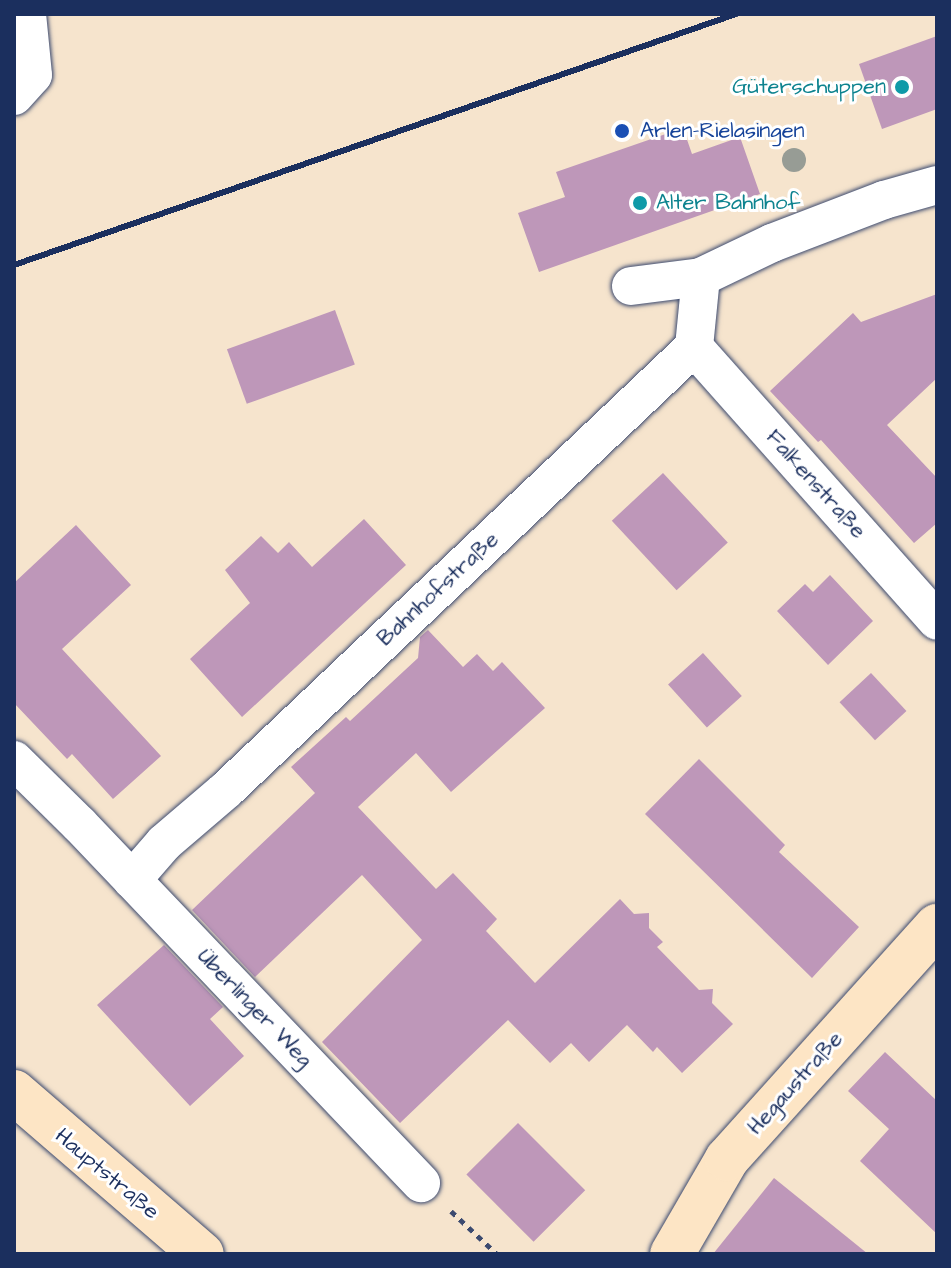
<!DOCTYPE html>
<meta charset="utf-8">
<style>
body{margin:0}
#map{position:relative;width:951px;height:1268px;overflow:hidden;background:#f6e4cd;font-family:"Architects Daughter",sans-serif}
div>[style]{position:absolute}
.building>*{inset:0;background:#be97b9;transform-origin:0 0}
.path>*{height:5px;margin-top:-2.5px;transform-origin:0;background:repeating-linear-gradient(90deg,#3c4a6f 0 6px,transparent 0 12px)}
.roads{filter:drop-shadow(0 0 2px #3c4a6f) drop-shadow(0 0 2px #3c4a6f)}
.minor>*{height:38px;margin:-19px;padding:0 19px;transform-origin:19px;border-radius:19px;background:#fff}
.secondary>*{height:44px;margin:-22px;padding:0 22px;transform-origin:22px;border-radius:22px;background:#fde5c5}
.rail>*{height:6px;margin:-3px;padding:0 3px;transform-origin:3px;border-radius:3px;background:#1b2f5e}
.trees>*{width:24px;height:24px;margin:-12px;border-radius:50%;background:#979c95}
.dots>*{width:22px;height:22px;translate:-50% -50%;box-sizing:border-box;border:4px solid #fff;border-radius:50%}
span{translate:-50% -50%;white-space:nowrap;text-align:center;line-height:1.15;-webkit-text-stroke:6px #fff;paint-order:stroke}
.culture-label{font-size:22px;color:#0d838f}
.right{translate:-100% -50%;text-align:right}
.left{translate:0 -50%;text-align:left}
.transit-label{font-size:22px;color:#164399}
.street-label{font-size:22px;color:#1b2f5e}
.frame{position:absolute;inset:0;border:16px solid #1b2f5e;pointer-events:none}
</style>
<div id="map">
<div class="building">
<div style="clip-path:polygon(937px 36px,937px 109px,882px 129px,859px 64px)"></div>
<div style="clip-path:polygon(683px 128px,692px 154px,740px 137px,760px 194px,539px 272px,518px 213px,565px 197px,556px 172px)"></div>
<div style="clip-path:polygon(937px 294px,937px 378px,887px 425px,937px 478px,937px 523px,914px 543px,821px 440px,818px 442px,770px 391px,853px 313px,861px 322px)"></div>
<div style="left:335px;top:310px;width:58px;height:115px;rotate:70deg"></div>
<div style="left:663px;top:473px;width:95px;height:70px;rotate:47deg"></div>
<div style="clip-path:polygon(364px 519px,406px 565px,242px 717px,190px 659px,250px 603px,225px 570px,261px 536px,278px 553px,289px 542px,312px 567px)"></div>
<div style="clip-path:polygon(76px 525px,131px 585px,62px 649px,161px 756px,113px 799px,72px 754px,67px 759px,14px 703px,14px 583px)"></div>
<div style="clip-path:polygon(830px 575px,873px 621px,828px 665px,777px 611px,805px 584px,813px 592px)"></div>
<div style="clip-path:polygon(428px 630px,463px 667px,477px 654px,493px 671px,502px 662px,545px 708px,451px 792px,416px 753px,358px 807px,436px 889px,453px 873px,497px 919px,486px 931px,535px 983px,620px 899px,634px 914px,649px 913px,649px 928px,663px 942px,657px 947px,699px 990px,713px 989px,712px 1003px,733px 1024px,682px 1073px,657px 1047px,653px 1052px,627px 1025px,589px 1062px,571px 1043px,550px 1063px,508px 1020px,400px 1123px,322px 1042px,422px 940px,362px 875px,255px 977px,192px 910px,315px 793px,291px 767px,346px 717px,350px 721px,418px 658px,420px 637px)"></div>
<div style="left:703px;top:653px;width:58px;height:47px;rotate:48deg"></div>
<div style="left:871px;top:673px;width:52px;height:43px;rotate:47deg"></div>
<div style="clip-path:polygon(699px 759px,785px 845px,779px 852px,859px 927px,812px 978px,645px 814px)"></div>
<div style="clip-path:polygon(164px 945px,223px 1007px,210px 1019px,244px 1056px,190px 1106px,97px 1005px)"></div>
<div style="clip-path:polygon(885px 1052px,937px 1101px,937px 1234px,860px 1161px,889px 1129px,848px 1091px)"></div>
<div style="left:518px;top:1123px;width:95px;height:73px;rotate:45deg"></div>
<div style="clip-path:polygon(774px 1178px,868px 1254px,713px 1254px)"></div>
</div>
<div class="path">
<div style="left:451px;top:1211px;width:63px;rotate:43.1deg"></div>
</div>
<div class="roads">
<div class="minor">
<div style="left:14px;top:96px;width:28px;rotate:-48deg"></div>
<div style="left:33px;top:75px;width:61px;rotate:-95.6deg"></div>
<div style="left:631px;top:286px;width:71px;rotate:-7.3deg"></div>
<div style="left:701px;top:277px;width:79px;rotate:-25.6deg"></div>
<div style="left:772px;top:243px;width:120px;rotate:-21deg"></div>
<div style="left:884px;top:200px;width:55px;rotate:-15.8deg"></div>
<div style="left:694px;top:347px;width:366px;rotate:48.4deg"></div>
<div style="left:14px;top:760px;width:91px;rotate:44.6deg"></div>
<div style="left:79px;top:824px;width:496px;rotate:46.4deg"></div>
<div style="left:132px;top:880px;width:49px;rotate:-49.1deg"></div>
<div style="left:164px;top:843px;width:82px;rotate:-40.5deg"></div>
<div style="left:226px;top:790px;width:644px;rotate:-43.43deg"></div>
<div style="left:694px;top:347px;width:70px;rotate:-84.3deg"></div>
</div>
<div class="secondary">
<div style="left:14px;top:1092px;width:248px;rotate:40.8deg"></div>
<div style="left:672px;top:1254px;width:110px;rotate:-59.9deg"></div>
<div style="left:727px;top:1159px;width:314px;rotate:-48deg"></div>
</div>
</div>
<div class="rail">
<div style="left:14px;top:265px;width:764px;rotate:-19.17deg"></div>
</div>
<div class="trees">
<div style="left:794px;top:160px"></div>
</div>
<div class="dots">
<div style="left:902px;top:87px;background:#0f9aa8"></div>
<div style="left:622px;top:131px;background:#1a4fb4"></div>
<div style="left:640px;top:203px;background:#0f9aa8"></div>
</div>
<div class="culture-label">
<span class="right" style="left:886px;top:87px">Güterschuppen</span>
<span class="left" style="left:656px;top:203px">Alter Bahnhof</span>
</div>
<div class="transit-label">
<span class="left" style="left:640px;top:131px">Arlen-Rielasingen</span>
</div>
<div class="street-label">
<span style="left:816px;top:484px;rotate:48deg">Falkenstraße</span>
<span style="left:438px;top:589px;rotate:-43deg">Bahnhofstraße</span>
<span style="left:255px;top:1008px;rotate:46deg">Überlinger Weg</span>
<span style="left:795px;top:1083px;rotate:-48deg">Hegaustraße</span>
<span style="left:107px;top:1174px;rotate:40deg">Hauptstraße</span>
</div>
<div class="frame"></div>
</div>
